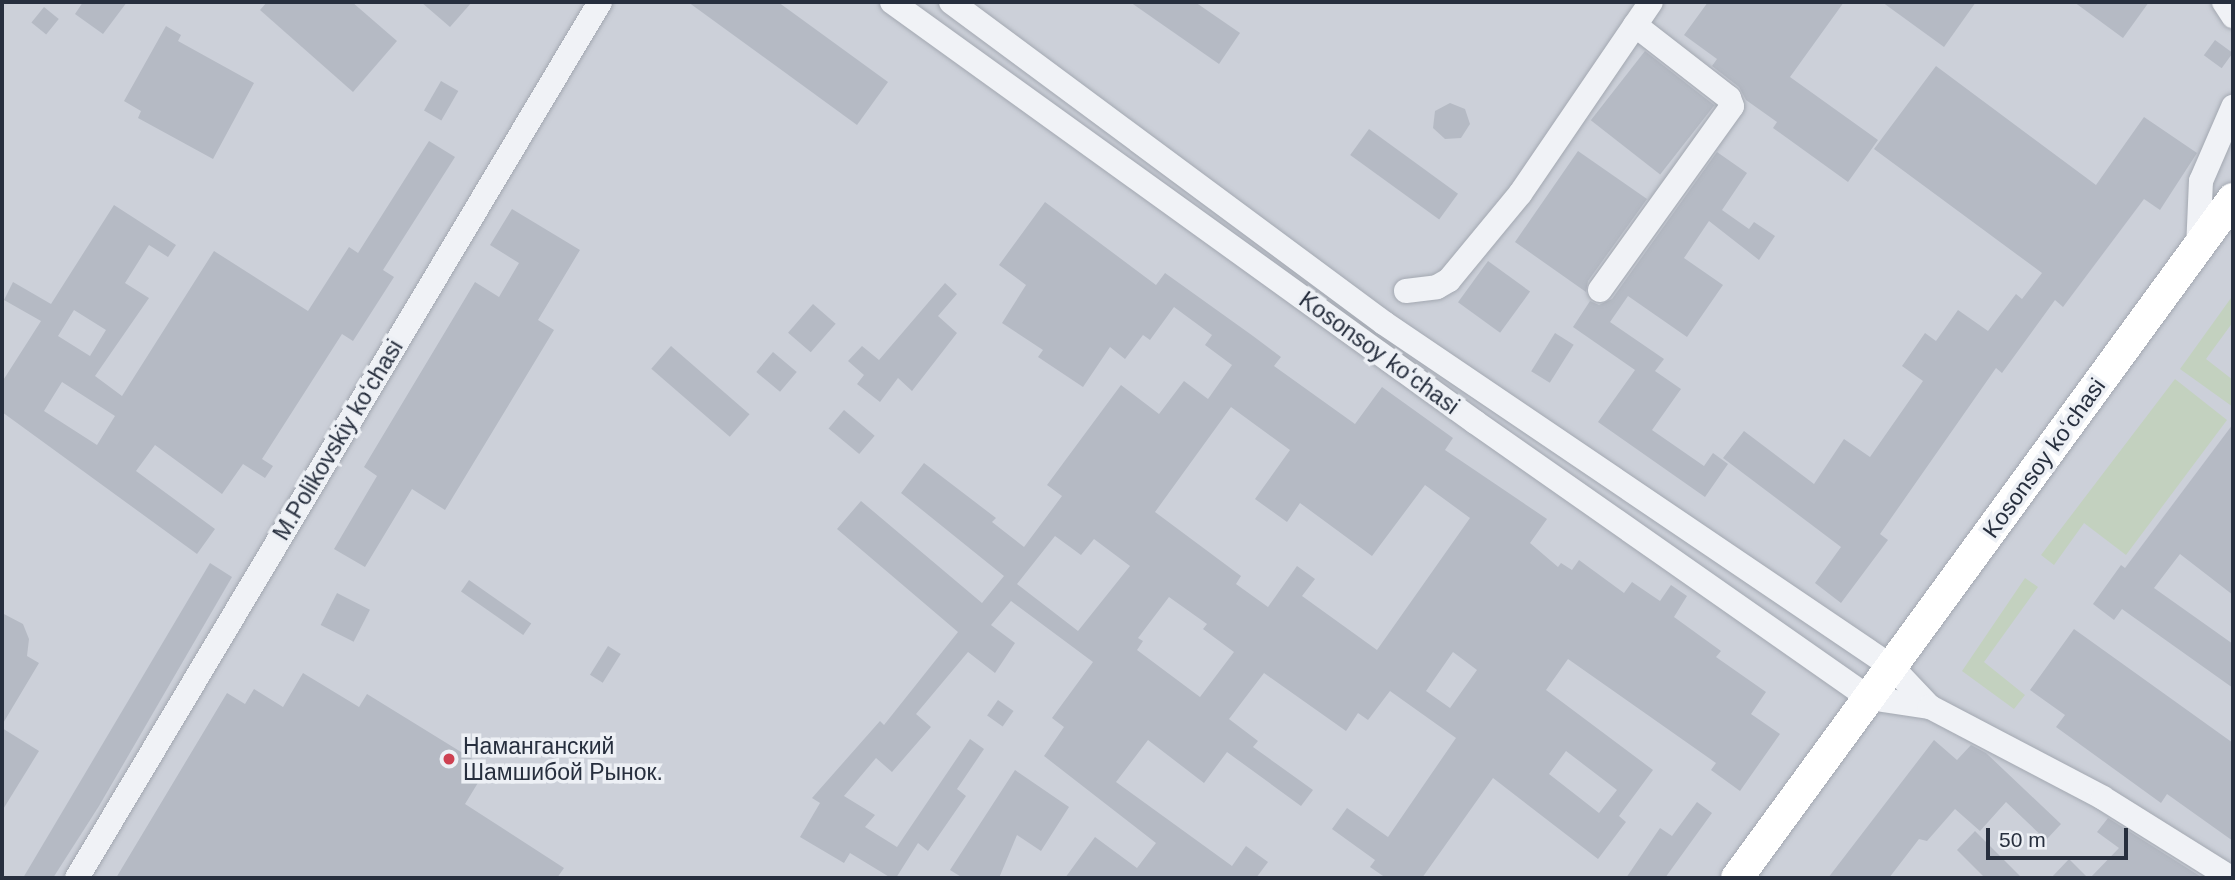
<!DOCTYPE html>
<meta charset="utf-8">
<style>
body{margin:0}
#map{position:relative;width:2235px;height:880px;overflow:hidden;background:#dee1e7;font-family:Arial,sans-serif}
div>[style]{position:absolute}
.built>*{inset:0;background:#ccd0d9;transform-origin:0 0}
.green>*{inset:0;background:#c3d1bf}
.building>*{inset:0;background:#b5bac4;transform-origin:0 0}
.roads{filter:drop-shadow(0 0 2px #a3a8b1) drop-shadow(0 0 2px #a3a8b1)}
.minor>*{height:24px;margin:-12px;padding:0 12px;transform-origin:12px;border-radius:12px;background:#f0f2f6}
.major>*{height:32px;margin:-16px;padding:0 16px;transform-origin:16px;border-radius:16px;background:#fff}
.dots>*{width:19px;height:19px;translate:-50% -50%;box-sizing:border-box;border:4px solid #edf0f5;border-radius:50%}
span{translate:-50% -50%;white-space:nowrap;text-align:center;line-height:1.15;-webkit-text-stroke:7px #edf0f5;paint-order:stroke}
.street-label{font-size:23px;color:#272f3e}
.poi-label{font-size:23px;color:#272f3e}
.left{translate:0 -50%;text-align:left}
.frame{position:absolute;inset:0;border:4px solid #272f3e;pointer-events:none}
.scale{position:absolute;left:1986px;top:828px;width:142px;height:32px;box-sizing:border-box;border:4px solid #272f3e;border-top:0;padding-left:9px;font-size:21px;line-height:24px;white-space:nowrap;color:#272f3e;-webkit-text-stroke:5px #edf0f5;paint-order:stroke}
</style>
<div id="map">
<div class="built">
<div style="left:2px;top:2px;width:2231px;height:876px"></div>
</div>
<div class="green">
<div style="clip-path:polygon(2231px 298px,2233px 322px,2206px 359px,2233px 380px,2233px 407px,2180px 369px)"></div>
<div style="clip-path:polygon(2175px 379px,2227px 420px,2126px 555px,2084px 523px,2054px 565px,2041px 555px)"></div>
<div style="clip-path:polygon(2025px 578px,2038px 587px,1984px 662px,2025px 695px,2014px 709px,1962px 671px)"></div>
</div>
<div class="building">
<div style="clip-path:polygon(83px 2px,127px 2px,103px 34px,75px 14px)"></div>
<div style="clip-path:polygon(267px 2px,352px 2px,397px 41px,353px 92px,260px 10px)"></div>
<div style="clip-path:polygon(421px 2px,472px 2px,450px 27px)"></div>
<div style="clip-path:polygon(688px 2px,778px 2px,888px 82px,857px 125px)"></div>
<div style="clip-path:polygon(1130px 2px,1195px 2px,1240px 33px,1219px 64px)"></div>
<div style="clip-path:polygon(1708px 2px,1844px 2px,1790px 77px,1878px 140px,1848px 182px,1773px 128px,1777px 122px,1746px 100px,1739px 87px,1712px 66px,1717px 59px,1684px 35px)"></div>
<div style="clip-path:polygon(1882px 2px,1976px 2px,1944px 47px)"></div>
<div style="clip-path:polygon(2074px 2px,2149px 2px,2123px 38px)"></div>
<div style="left:44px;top:7px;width:19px;height:20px;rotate:39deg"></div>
<div style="clip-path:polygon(166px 26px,181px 35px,178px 41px,254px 83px,213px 159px,138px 118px,141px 111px,124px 101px)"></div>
<div style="left:2215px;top:40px;width:22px;height:19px;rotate:36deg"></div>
<div style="left:1645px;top:51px;width:88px;height:88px;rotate:38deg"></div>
<div style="clip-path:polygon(1936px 66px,2096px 185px,2144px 117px,2197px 153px,2160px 210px,2144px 199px,2063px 307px,2055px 300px,2002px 373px,1996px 368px,1880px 534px,1888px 540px,1841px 603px,1815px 583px,1841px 547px,1723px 458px,1744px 431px,1814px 484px,1844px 439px,1870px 457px,1923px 381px,1902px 366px,1925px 333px,1936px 341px,1958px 310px,1988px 331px,2016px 294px,2022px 299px,2042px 273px,1874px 149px)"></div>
<div style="left:441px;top:81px;width:20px;height:34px;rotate:30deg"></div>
<div style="clip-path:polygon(1450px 103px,1465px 109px,1470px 124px,1461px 138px,1445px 139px,1433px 128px,1435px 111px)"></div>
<div style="left:1369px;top:129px;width:110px;height:32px;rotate:36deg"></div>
<div style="clip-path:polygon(evenodd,429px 141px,455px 157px,383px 270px,394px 277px,353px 341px,342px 334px,262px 459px,273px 466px,265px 478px,243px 464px,222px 494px,155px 445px,136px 471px,215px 529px,197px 554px,2px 412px,2px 382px,41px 321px,4px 300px,13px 282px,51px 304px,114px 205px,176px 245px,168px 257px,149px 245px,125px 283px,149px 298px,95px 376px,122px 396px,214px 251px,308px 311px,349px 247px,358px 253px,429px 141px,74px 310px,106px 330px,90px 356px,58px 336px,74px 310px,429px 141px,62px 382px,115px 416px,97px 445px,44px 411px,62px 382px)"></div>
<div style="clip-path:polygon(1578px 151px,1647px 199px,1588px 281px,1586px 292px,1515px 242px)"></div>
<div style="clip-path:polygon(1717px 152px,1747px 173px,1722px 210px,1749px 229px,1754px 222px,1775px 236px,1759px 260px,1709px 221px,1684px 258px,1723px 285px,1687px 337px,1628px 296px,1610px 322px,1664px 359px,1655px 371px,1681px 389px,1652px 430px,1704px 466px,1713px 453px,1728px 464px,1705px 497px,1598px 422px,1635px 370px,1573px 327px,1590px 301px,1599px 305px,1612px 299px)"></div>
<div style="clip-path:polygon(evenodd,1045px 202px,1156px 285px,1165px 273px,1253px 336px,1281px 357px,1274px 366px,1355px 424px,1382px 387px,1453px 438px,1445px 450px,1547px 519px,1530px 543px,1558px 567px,1561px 563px,1572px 570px,1579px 560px,1624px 593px,1632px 582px,1660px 601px,1671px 585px,1687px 596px,1674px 617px,1721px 651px,1716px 657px,1766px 692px,1751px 714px,1780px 734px,1740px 791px,1711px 770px,1716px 763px,1568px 659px,1546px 690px,1653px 770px,1619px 816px,1626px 822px,1598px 859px,1493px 778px,1422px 878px,1386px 878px,1370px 867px,1375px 860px,1332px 829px,1347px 808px,1388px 837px,1456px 738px,1390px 691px,1368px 720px,1358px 713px,1346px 731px,1264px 673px,1229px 719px,1258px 741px,1253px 747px,1313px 790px,1301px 806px,1227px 752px,1204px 783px,1148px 740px,1116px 782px,1232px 866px,1246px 846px,1268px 862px,1256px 878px,1065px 878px,1095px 837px,1137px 868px,1156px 843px,1044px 756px,1064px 727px,1052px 718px,1093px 662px,1011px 601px,991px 625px,1015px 643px,995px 673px,968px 652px,916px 714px,931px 727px,892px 772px,876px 758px,844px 796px,875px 815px,865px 827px,897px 847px,970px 739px,984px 749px,957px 789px,966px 796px,928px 851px,918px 843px,896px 878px,891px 878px,850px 853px,844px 863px,800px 837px,820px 803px,812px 798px,880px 721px,884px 725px,958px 632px,837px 529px,861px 501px,982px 603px,1004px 576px,901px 493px,924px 463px,996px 518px,992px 522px,1024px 547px,1062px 496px,1047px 485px,1121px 385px,1159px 414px,1184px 381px,1208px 399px,1232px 365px,1205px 345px,1212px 335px,1174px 307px,1150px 340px,1143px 335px,1125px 359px,1110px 347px,1083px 387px,1038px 357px,1043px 350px,1002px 323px,1026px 285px,999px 265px,1045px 202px,1231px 407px,1290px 450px,1255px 499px,1287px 522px,1300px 503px,1372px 556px,1425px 485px,1470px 518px,1377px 650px,1302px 596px,1315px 579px,1297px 566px,1268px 607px,1236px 584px,1241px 576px,1155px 512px,1231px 407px,1045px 202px,1055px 536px,1081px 555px,1094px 539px,1130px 566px,1078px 631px,1017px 584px,1055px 536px,1045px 202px,1169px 597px,1207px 624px,1203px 629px,1234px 652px,1200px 697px,1137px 650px,1143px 641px,1138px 638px,1169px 597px,1045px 202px,1453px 652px,1477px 670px,1450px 708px,1426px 691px,1453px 652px,1045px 202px,1566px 751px,1617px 790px,1599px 813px,1549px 774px,1566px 751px)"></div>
<div style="clip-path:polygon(512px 209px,580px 250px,538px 320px,554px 330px,445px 510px,412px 489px,365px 567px,334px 549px,377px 476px,364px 467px,475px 282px,499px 297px,519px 263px,490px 245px)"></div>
<div style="left:1488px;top:261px;width:52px;height:51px;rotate:36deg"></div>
<div style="clip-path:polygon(945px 283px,957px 294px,938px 316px,957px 333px,912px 391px,898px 378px,880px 402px,857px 384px,864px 375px,848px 361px,862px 346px,879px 360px)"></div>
<div style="left:813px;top:304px;width:30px;height:38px;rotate:41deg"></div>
<div style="left:1555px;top:333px;width:22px;height:45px;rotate:32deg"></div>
<div style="left:671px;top:346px;width:104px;height:30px;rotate:41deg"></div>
<div style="left:773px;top:352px;width:31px;height:26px;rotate:40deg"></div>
<div style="left:844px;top:410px;width:40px;height:24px;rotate:40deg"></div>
<div style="clip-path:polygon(2233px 424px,2233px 595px,2180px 554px,2154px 588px,2233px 644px,2233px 688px,2122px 609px,2114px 620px,2093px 604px,2121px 565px,2125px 568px)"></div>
<div style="clip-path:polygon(210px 563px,232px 577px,99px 806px,53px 878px,23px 878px)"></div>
<div style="left:469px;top:580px;width:76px;height:14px;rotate:35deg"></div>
<div style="left:337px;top:593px;width:37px;height:36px;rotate:27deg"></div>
<div style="clip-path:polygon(2px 613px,23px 624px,29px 639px,27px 656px,39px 663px,2px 725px)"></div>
<div style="clip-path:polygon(2074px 629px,2233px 743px,2233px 841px,2167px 794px,2161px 803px,2056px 727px,2065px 715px,2030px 690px)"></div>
<div style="left:608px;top:646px;width:15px;height:34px;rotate:32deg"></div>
<div style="clip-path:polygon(303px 673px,359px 707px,367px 694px,487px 768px,465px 804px,564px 868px,557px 878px,116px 878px,227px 693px,245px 704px,254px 689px,283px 707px)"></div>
<div style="left:998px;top:700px;width:19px;height:19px;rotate:35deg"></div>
<div style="clip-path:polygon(2px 728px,39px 751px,2px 811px)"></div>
<div style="clip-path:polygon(1934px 740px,1957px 760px,1971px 745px,1986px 753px,2061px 824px,2046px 840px,2006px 802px,1980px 831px,1955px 809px,1927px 841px,1919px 839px,1889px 878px,1828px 878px)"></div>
<div style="clip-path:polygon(1015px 770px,1069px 807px,1041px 851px,1017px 835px,999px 878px,963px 878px,950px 870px)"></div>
<div style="clip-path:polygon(1697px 802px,1712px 813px,1665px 878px,1626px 878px,1660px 828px,1672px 836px)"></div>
<div style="clip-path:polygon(2108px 818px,2203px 878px,2090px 878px,2119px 848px,2097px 832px)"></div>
<div style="clip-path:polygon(1975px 831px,2022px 878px,1985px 878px,1957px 850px)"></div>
<div style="clip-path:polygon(2069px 859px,2088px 878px,2051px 878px)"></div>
</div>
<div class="roads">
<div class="minor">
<div style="left:892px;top:2px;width:719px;rotate:35.77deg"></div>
<div style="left:1475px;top:422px;width:481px;rotate:35deg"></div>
<div style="left:1869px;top:698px;width:62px;rotate:8.4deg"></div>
<div style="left:951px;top:2px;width:539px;rotate:36.55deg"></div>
<div style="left:1384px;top:323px;width:614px;rotate:34.1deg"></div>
<div style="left:1892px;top:667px;width:55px;rotate:46.5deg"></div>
<div style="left:1930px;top:707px;width:195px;rotate:27.7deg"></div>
<div style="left:2103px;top:798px;width:151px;rotate:32deg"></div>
<div style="left:2224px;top:2px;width:17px;rotate:57deg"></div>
<div style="left:2198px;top:249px;width:68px;rotate:-87.5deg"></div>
<div style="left:2201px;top:181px;width:81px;rotate:-66.6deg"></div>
<div style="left:1600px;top:290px;width:226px;rotate:-54.3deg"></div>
<div style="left:1732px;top:106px;width:9px;rotate:-111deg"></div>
<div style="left:1729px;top:98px;width:119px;rotate:-142.2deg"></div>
<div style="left:1406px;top:291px;width:31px;rotate:-7deg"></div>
<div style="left:1437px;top:287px;width:14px;rotate:-30deg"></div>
<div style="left:1449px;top:280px;width:112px;rotate:-50.5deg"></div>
<div style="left:1520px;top:194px;width:232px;rotate:-55.7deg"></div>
<div style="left:77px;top:878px;width:1020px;rotate:-59.16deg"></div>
</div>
<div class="major">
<div style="left:1737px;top:878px;width:841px;rotate:-53.85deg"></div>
</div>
</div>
<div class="dots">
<div style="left:449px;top:759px;background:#ce4152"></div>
</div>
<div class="street-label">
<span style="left:1379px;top:353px;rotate:36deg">Kosonsoy koʻchasi</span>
<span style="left:338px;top:440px;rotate:-59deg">M.Polikovskiy koʻchasi</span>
<span style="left:2044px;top:458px;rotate:-54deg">Kosonsoy koʻchasi</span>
</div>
<div class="poi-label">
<span class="left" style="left:463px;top:759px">Наманганский<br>Шамшибой Рынок.</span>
</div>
<div class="frame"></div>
<div class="scale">50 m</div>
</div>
